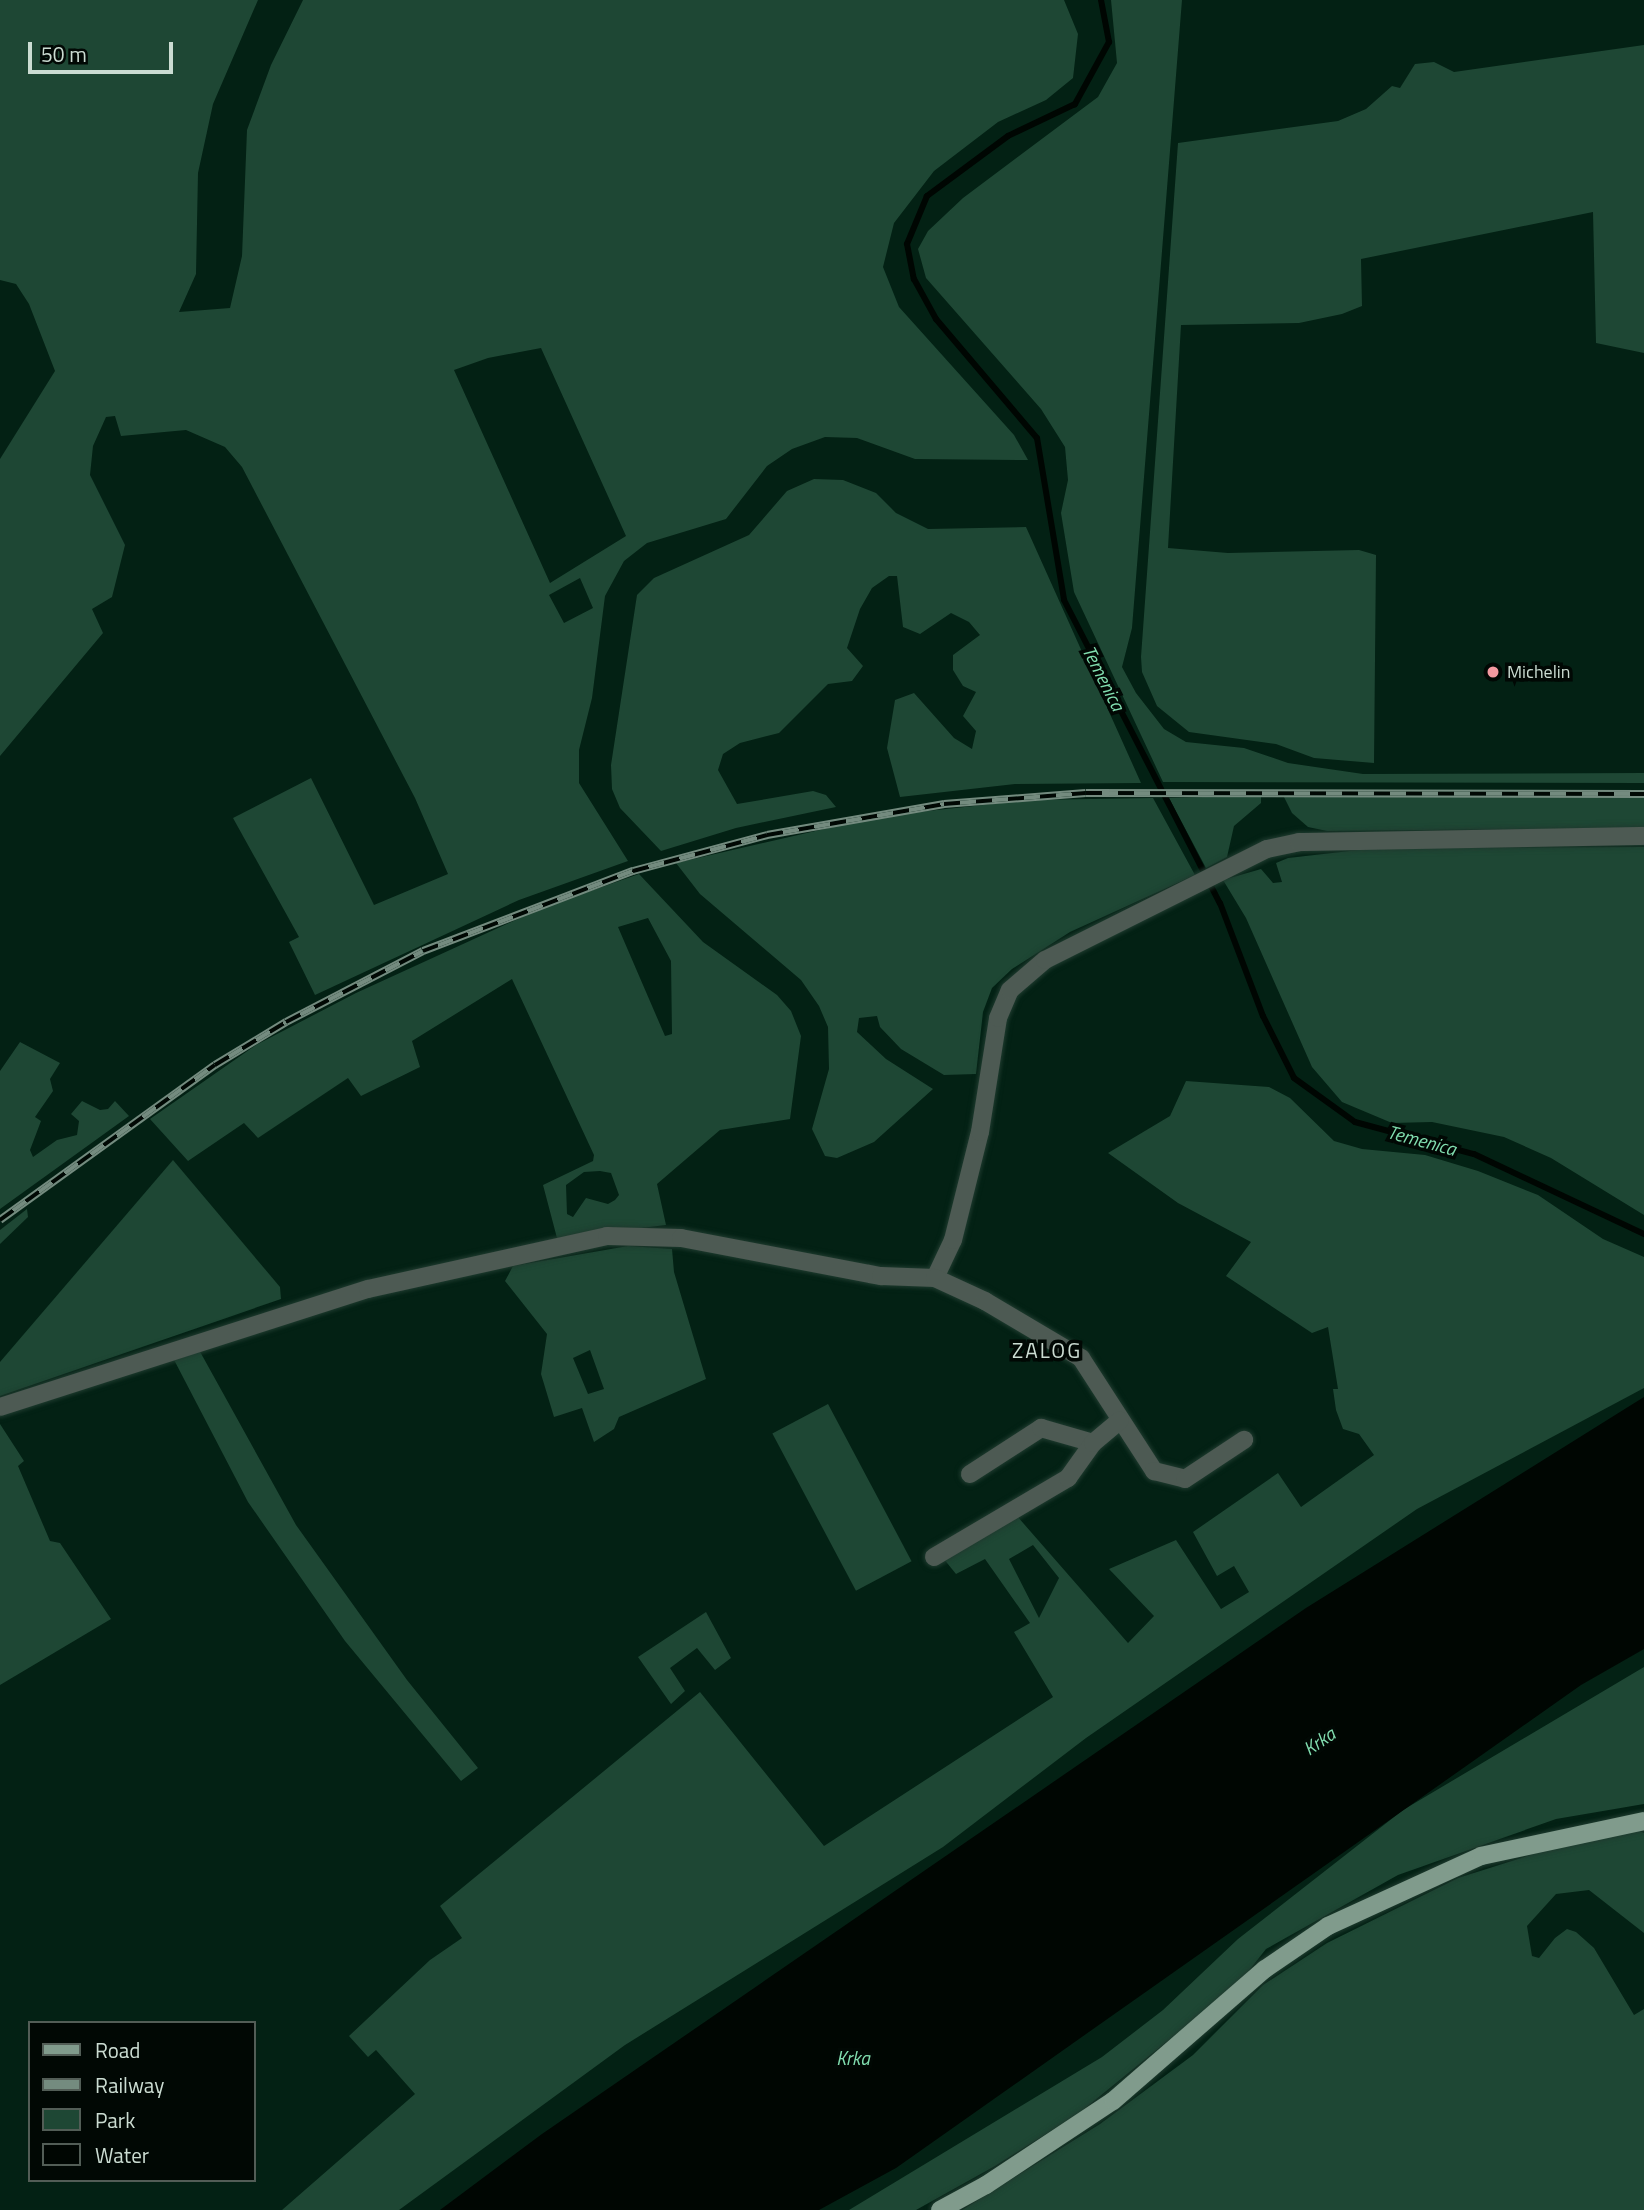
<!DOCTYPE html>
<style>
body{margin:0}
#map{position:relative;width:1644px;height:2210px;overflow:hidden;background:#032114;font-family:"Titillium Web",sans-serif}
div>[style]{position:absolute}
.green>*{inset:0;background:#1e4734;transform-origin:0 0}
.water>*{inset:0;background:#000602}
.stream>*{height:6px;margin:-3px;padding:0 3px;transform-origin:3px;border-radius:3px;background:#000602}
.roads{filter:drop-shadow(0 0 2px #1f3b2f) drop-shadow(0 0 2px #1f3b2f)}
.minor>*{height:18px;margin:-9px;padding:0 9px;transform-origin:9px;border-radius:9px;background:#4d5a53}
.major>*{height:18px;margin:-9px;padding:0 9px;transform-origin:9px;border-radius:9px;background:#809b8c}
.rail>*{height:8px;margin-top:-4px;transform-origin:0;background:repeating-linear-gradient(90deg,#010804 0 16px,#748b7f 0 32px);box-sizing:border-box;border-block:2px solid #748b7f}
.dots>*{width:19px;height:19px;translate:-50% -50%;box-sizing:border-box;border:4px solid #010804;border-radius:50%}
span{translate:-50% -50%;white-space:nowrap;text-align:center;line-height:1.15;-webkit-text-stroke:7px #010804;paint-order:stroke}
.poi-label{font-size:18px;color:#cbdcd2}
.left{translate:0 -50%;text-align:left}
.water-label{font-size:19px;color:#81ddaf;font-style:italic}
.quarter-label{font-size:21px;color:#cbdcd2;letter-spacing:2px}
.legend{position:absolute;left:28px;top:2021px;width:228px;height:161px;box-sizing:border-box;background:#010804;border:2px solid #525d56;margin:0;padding:9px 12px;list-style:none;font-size:21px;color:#cbdcd2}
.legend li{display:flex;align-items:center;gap:14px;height:35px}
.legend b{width:35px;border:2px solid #525d56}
.scale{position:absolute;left:28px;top:42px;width:145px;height:32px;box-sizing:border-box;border:4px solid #cbdcd2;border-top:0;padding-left:9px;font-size:21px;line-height:24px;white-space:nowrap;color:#cbdcd2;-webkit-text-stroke:5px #010804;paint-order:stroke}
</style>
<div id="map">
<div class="green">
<div style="clip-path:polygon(evenodd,0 0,258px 0,213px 104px,198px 173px,196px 274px,179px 312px,230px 308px,242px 256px,247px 130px,271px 65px,303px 0,1064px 0,1078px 34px,1073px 78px,1046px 100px,998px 122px,934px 171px,894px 223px,883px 267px,899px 307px,1014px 435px,1028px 460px,915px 459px,857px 438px,825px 437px,792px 449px,767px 466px,726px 519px,647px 543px,624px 561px,605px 596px,592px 698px,579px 750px,579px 783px,628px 861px,519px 900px,315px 995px,289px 942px,299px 937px,233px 818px,311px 778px,374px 905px,448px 874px,415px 798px,242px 467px,225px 447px,186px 430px,121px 436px,115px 416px,106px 417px,93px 446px,90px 475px,125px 545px,112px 597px,92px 609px,103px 633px,0 756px,0 459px,55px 371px,29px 304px,16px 284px,0 280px,0 0,541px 348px,626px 536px,550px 583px,454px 370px,488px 358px,541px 348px,0 0,580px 578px,593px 608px,564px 623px,549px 595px,580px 578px)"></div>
<div style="clip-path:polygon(1111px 0,1182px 0,1132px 628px,1122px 667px,1136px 693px,1164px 729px,1186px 742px,1244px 748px,1288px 763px,1363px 774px,1644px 773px,1644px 783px,1163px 782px,1074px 592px,1061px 513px,1068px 480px,1065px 447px,1041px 409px,926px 278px,918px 249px,928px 231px,963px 198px,1098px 97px,1117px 63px)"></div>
<div style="clip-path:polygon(1644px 45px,1644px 353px,1596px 343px,1593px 212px,1361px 259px,1362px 306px,1342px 314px,1299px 323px,1181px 325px,1168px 548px,1228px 553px,1359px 550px,1376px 555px,1374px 763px,1314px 758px,1276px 744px,1189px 732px,1157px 706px,1142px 672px,1141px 657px,1178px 143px,1338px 121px,1366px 109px,1392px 86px,1400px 88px,1415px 64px,1434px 62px,1454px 72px)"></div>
<div style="clip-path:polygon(814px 479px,843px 480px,876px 493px,896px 513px,928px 529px,1026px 527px,1141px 783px,1015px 784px,900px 797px,887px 748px,895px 700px,914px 693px,954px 738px,972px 749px,976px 731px,963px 716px,976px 692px,963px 686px,953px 670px,953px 655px,980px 635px,969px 622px,951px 613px,920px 634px,903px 627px,897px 576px,889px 576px,872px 588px,860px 609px,847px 648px,863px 666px,852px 681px,828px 684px,779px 733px,740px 743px,723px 754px,718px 770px,737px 804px,813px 791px,826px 795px,836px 807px,736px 828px,661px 851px,620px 808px,612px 789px,611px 765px,637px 595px,654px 578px,749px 535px,787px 491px)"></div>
<div style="clip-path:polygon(1237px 796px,1261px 797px,1261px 803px,1234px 826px,1227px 857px,1206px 868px,1169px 798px)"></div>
<div style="clip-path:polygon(1644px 796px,1644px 828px,1327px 831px,1308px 827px,1292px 813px,1284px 797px)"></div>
<div style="clip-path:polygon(1153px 798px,1195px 875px,1070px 932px,1012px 969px,992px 988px,983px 1012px,976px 1074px,944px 1075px,901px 1049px,880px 1027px,877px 1016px,859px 1018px,857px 1032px,886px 1059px,933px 1089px,874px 1142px,837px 1158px,825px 1156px,812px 1129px,829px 1069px,828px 1027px,819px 1006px,801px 980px,700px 894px,676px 863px,881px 816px,1030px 800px)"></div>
<div style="clip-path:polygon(1644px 847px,1644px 1215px,1551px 1158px,1504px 1137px,1432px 1122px,1392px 1123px,1342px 1102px,1312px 1067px,1246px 918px,1223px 880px,1261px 869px,1273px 883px,1282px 882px,1276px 863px,1288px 858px,1376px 848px)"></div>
<div style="clip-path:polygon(evenodd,639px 874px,703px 942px,777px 995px,791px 1011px,801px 1036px,790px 1119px,720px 1130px,657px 1184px,666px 1225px,557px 1238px,543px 1185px,593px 1161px,594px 1155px,512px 979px,412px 1041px,420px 1067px,361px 1096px,348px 1078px,258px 1138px,244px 1123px,188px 1161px,150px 1119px,256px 1045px,356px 993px,542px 908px,639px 874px,648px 918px,671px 961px,672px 1034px,665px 1036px,618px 927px,648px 918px,639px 874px,600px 1171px,611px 1173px,619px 1195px,615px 1200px,608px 1204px,586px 1198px,573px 1217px,567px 1214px,566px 1185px,584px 1172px,600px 1171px)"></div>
<div style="clip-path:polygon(20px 1042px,60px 1063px,50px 1079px,53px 1091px,35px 1117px,41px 1121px,30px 1150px,33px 1157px,57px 1140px,77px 1135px,79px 1121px,71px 1114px,82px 1101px,100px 1110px,108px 1109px,115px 1101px,129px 1116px,0 1209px,0 1071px)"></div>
<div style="clip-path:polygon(evenodd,1186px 1081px,1269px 1087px,1290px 1098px,1334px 1141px,1362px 1149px,1425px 1155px,1478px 1171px,1538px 1195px,1603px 1239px,1644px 1257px,1644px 1388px,1417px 1509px,1086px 1738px,943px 1847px,625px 2045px,399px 2210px,282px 2210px,415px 2094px,376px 2050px,368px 2057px,349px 2036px,430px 1960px,462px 1938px,440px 1906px,700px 1692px,824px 1846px,1053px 1697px,1014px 1632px,1030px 1623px,985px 1559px,956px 1574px,943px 1558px,1017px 1516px,1128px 1643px,1154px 1616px,1109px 1569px,1176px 1540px,1221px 1609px,1249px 1592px,1234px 1566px,1217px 1576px,1193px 1532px,1278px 1473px,1301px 1507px,1374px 1455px,1359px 1434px,1343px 1429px,1336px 1410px,1333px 1389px,1338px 1389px,1328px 1327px,1312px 1333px,1226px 1276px,1251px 1242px,1178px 1203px,1108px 1153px,1170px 1116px,1186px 1081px,1033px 1545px,1059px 1578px,1039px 1618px,1009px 1559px,1033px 1545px)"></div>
<div style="clip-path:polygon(173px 1160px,280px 1287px,281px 1299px,0 1396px,0 1362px)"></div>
<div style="clip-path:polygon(27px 1209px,28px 1217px,0 1244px,0 1230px)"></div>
<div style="clip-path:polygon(evenodd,628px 1246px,672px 1249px,674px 1272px,706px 1379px,619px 1417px,614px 1429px,594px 1442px,582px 1408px,554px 1417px,541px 1374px,547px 1334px,505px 1281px,513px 1266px,628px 1246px,590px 1350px,604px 1389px,588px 1394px,573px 1358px,590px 1350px)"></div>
<div style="clip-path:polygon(198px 1348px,296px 1525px,407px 1680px,478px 1768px,461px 1781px,345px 1641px,248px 1502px,172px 1356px)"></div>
<div style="left:828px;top:1404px;width:178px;height:63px;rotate:62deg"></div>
<div style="clip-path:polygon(0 1424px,24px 1461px,18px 1466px,50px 1541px,60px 1543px,111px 1619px,0 1685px)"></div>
<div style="clip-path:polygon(706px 1612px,731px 1658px,715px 1670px,697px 1648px,670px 1668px,685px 1691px,671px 1704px,638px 1657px)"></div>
<div style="clip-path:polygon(1644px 1667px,1644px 1804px,1556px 1819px,1398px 1875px,1266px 1949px,1240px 1982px,1078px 2114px,995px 2166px,916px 2210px,849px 2210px,1102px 2057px,1163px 2010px,1238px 1939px,1403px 1810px)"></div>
<div style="clip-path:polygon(1636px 1829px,1644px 1833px,1644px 1933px,1589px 1890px,1556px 1894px,1527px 1926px,1532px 1956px,1539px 1958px,1555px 1938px,1567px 1929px,1576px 1932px,1594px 1948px,1634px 2015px,1644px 2009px,1644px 2210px,962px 2210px,1100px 2124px,1193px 2055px,1263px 1985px,1327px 1943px,1458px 1878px,1565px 1844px)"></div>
</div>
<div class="water">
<div style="clip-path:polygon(1644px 1397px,1644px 1649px,1581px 1685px,896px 2168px,819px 2210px,440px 2210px,542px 2134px,1306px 1608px)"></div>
</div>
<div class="stream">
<div style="left:1101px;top:0;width:43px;rotate:79.2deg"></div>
<div style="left:1109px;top:42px;width:71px;rotate:118.7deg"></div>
<div style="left:1075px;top:104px;width:74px;rotate:154.5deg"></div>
<div style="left:1008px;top:136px;width:101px;rotate:143.5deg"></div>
<div style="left:927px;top:196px;width:52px;rotate:112.6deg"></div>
<div style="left:907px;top:244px;width:36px;rotate:79deg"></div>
<div style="left:914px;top:279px;width:46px;rotate:61.2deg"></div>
<div style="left:936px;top:319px;width:156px;rotate:49.7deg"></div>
<div style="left:1037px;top:438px;width:164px;rotate:80.5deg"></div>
<div style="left:1064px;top:600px;width:341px;rotate:62.8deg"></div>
<div style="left:1220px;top:903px;width:121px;rotate:69.2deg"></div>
<div style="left:1263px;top:1016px;width:69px;rotate:63.4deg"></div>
<div style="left:1294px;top:1078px;width:75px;rotate:35.8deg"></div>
<div style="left:1355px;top:1122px;width:123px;rotate:15.1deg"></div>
<div style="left:1474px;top:1154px;width:188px;rotate:25.2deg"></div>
</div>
<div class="roads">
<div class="minor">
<div style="left:935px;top:1278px;width:42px;rotate:-64.7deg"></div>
<div style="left:953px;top:1240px;width:111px;rotate:-76deg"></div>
<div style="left:980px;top:1132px;width:115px;rotate:-81deg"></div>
<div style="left:998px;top:1018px;width:30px;rotate:-67deg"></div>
<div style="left:1010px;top:990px;width:46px;rotate:-40.6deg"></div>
<div style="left:1045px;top:960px;width:248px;rotate:-26.6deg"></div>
<div style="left:1267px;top:849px;width:33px;rotate:-12deg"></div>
<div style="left:1299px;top:842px;width:345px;rotate:-1deg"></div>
<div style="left:0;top:1407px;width:386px;rotate:-17.8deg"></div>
<div style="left:368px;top:1289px;width:245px;rotate:-12.5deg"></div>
<div style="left:607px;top:1236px;width:74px;rotate:1.5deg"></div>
<div style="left:681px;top:1238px;width:204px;rotate:10.8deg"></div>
<div style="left:881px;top:1276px;width:54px;rotate:2.1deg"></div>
<div style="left:935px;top:1278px;width:55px;rotate:24.7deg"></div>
<div style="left:985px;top:1301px;width:112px;rotate:30.7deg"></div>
<div style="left:1081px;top:1358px;width:135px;rotate:57.1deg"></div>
<div style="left:1154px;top:1471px;width:32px;rotate:14deg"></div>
<div style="left:1185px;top:1479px;width:71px;rotate:-33.5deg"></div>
<div style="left:970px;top:1474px;width:85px;rotate:-32.9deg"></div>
<div style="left:1041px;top:1428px;width:54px;rotate:16.1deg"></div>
<div style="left:934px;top:1557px;width:156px;rotate:-30.5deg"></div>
<div style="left:1068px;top:1478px;width:43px;rotate:-54.5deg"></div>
<div style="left:1093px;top:1443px;width:35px;rotate:-40deg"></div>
</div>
<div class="major">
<div style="left:940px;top:2210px;width:52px;rotate:-28.5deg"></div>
<div style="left:986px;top:2185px;width:152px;rotate:-33.5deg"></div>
<div style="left:1113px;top:2101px;width:201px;rotate:-41deg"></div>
<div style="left:1265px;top:1969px;width:76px;rotate:-34.3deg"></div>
<div style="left:1328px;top:1926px;width:168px;rotate:-24.6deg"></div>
<div style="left:1481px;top:1856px;width:167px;rotate:-12.1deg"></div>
</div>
</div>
<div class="rail">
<div style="left:0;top:1220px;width:265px;rotate:-35.8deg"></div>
<div style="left:215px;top:1065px;width:83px;rotate:-31.2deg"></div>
<div style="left:286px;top:1022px;width:154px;rotate:-27.4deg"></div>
<div style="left:423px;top:951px;width:225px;rotate:-20.9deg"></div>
<div style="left:633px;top:871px;width:139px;rotate:-15deg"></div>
<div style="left:767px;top:835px;width:180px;rotate:-9.9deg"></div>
<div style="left:944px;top:804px;width:142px;rotate:-4.4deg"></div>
<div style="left:1086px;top:793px;width:558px;rotate:0.1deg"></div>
</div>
<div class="dots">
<div style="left:1493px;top:672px;background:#f49aa1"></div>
</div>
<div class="poi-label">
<span class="left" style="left:1507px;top:672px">Michelin</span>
</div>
<div class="water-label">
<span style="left:1104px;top:678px;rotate:63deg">Temenica</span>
<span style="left:1422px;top:1140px;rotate:15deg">Temenica</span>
<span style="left:1319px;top:1741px;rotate:-34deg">Krka</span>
<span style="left:853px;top:2058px">Krka</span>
</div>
<div class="quarter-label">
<span style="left:1047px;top:1350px">ZALOG</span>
</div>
<ul class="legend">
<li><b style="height:9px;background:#809b8c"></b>Road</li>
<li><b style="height:9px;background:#748b7f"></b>Railway</li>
<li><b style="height:19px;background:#1e4734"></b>Park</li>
<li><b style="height:19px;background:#000602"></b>Water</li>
</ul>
<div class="scale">50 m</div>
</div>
